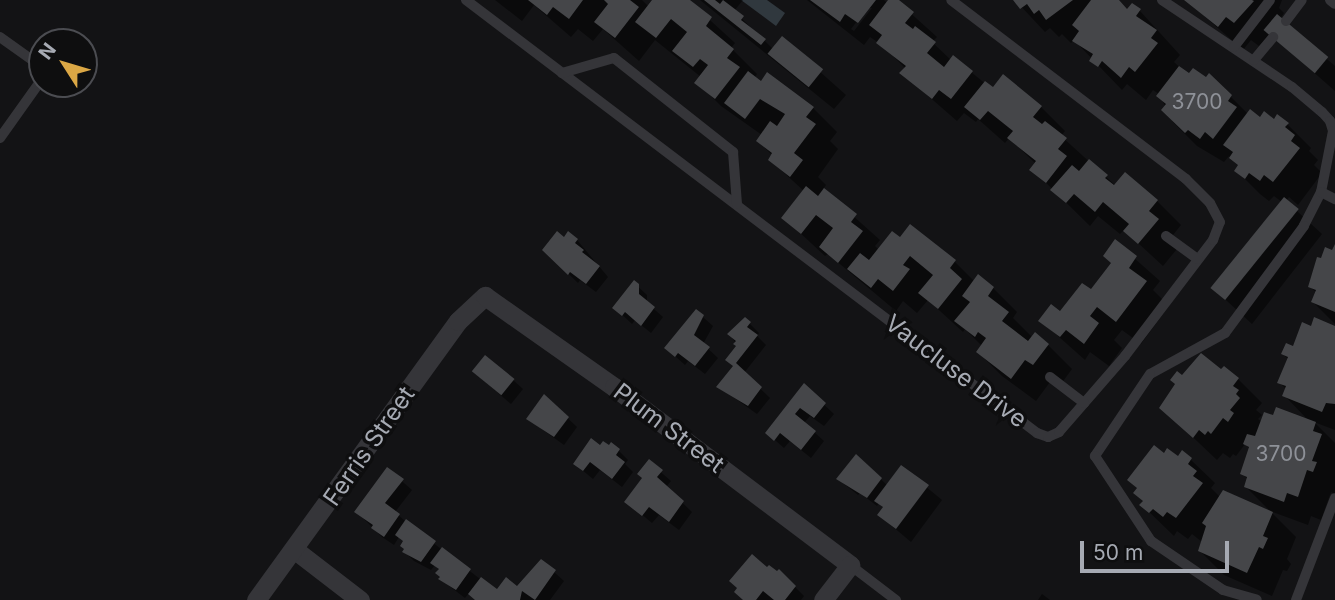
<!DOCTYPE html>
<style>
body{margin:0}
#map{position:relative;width:1335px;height:600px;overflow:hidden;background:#131315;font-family:Inter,sans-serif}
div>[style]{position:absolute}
.water>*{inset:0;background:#30383e}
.shadow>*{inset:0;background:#0007}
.building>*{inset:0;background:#454649;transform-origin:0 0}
.service>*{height:10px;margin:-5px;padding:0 5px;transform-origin:5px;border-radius:5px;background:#353539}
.minor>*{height:19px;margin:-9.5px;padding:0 9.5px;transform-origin:9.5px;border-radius:9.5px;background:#353539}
span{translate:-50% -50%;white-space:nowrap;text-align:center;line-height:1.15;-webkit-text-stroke:7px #0e0e0f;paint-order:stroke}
.number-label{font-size:21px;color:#8e9198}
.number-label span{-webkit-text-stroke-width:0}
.street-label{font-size:24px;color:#a6aab3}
.north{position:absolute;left:28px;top:28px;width:70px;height:70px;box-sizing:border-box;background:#0e0e0f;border:2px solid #4b4c51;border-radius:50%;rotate:307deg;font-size:19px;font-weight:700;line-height:28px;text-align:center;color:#a6aab3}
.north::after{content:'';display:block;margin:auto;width:24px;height:32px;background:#dba745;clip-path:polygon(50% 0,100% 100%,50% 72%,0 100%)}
.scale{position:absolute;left:1080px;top:541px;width:149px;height:32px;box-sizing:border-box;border:4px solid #a6aab3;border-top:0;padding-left:9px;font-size:21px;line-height:24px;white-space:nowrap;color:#a6aab3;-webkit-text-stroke:5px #0e0e0f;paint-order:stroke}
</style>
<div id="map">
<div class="water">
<div style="clip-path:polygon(741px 0,767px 0,785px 13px,776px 26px)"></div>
</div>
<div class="shadow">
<div style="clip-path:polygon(495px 0,642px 0,649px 7px,655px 0,688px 0,735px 43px,731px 48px,757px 74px,754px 78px,761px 83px,768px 74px,813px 108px,837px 132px,830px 141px,838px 149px,818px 177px,826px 185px,823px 189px,880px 240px,875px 246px,879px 250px,900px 240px,955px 262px,975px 282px,993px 288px,1017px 312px,1013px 318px,1033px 338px,1048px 345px,1072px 369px,1058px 388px,1050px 382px,1036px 401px,1002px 376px,978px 352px,982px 346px,965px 329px,963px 332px,928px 300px,917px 313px,903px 301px,896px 311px,828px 254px,825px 256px,783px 217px,804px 191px,770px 160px,773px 156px,758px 141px,762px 135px,721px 106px,697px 82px,701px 77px,655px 40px,639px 61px,603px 29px,593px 41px,578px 29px,571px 37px,534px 5px,522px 21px)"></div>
<div style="clip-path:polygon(700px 0,743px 0,734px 11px,773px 49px,782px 38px,846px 95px,834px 109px)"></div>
<div style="clip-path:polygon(evenodd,807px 0,884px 0,888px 4px,896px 0,937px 37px,932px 42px,952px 61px,954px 58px,993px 90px,1003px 77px,1041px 107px,1065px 131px,1061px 136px,1116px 186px,1125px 175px,1157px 201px,1181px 225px,1173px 235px,1181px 244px,1163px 266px,1124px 230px,1120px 234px,1098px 216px,1090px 226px,1032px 169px,1036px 164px,1009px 138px,1005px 143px,978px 119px,976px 122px,964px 113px,957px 121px,902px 73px,905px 68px,882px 45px,870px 37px,864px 45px,807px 0,867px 8px,872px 8px,854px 31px,851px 29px,867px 8px)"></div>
<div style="clip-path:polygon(1015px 0,1115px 0,1127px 12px,1140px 11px,1180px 55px,1174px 62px,1189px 76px,1206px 80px,1209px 75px,1248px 114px,1287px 124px,1311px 148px,1309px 151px,1318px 160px,1314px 165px,1322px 173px,1298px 205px,1289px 197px,1286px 201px,1322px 234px,1252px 324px,1214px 289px,1282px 202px,1274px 196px,1269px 201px,1260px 194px,1236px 170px,1240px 166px,1229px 156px,1224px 162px,1197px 146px,1173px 122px,1159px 94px,1153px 90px,1146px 100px,1127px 84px,1122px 90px,1074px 40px,1071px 43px,1062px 34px,1059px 37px,1050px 28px,1045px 32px)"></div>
<div style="clip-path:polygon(1186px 0,1282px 0,1279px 8px,1284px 13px,1280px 19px,1335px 66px,1335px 91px,1270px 34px,1259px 46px,1251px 40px,1243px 50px)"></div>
<div style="clip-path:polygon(565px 239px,577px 240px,608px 277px,596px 292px,580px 280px,578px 283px,544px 250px)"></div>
<div style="clip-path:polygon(1116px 242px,1160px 281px,1153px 290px,1169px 306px,1141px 344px,1122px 330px,1114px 340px,1122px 348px,1109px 366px,1090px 352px,1085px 360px,1040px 320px,1061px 313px,1091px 292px,1113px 264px)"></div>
<div style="clip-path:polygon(1335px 248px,1335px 324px,1313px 302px,1317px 293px,1310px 287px,1322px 261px)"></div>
<div style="clip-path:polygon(634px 283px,647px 295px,647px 303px,663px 317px,651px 333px,635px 320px,632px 324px,615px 308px)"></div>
<div style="clip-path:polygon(696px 311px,713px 326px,703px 344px,718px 358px,705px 374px,688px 361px,685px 365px,666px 348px)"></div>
<div style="clip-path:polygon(745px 319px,759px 333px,757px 336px,766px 345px,744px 373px,770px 398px,757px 414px,719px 387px,734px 367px,738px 347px,730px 334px)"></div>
<div style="clip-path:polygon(1335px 327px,1335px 430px,1314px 422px,1335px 443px,1335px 494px,1331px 492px,1321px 520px,1311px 516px,1308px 525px,1270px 511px,1246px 487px,1248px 480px,1242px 473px,1250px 449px,1245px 444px,1236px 456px,1233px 454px,1230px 458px,1223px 453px,1217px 460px,1161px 407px,1182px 377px,1222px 372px,1238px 379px,1262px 403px,1256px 410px,1262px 415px,1258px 419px,1262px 422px,1309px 421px,1284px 395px,1286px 389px,1279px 382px,1289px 360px,1283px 354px,1294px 348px,1312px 328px)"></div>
<div style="clip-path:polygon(474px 372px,513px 380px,523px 389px,511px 404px)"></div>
<div style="clip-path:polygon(804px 386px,834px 414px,824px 426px,810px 416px,804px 423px,824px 441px,811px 458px,790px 441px,784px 448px,767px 433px)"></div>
<div style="clip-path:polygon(544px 396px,577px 427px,564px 445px,528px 419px)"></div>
<div style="clip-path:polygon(603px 443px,619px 451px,628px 460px,625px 464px,633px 472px,622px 487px,600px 470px,593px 479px,575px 464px)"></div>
<div style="clip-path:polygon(856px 456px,888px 486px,902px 467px,942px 500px,911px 542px,879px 515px,884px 508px,879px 503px,877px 506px,860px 493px,858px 495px,838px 479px)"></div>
<div style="clip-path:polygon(1178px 458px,1191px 460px,1215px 483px,1211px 488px,1220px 497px,1272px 513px,1296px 537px,1287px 559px,1291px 564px,1287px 571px,1283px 570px,1272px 596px,1224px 575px,1200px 551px,1202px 542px,1192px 534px,1188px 539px,1177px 531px,1174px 536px,1142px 505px)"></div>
<div style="clip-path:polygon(649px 462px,671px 481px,666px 487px,692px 512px,679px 530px,659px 515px,652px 523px,627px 502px,644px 479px)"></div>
<div style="clip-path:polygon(388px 469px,412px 490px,395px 512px,406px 522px,497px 592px,517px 588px,554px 572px,564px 581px,550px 600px,476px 600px,469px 593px,465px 598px,440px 579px,440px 570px,435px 565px,431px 570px,414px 561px,405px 552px,405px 542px,399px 537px,394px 545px,382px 537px,357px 512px)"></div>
<div style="clip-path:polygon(768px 570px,777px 574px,779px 571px,804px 596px,801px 600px,744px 600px,739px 589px)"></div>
<div style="clip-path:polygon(1042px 594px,1050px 600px,1038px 600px)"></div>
</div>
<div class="building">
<div style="clip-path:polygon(528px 0,583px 0,569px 19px,553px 7px,547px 15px)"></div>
<div style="clip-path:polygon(604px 0,630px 0,639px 7px,615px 38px,594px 22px,608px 4px)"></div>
<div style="clip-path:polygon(652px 0,690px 0,712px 17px,706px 26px,734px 49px,727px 58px,740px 67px,715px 99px,694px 83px,708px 65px,700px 59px,693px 67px,672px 51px,687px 32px,671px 19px,656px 38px,635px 22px)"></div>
<div style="clip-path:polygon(704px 0,715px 0,720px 4px,723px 0,744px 16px,741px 20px,766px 39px,761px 45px)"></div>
<div style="clip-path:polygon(810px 0,876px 0,858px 23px,845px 14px,840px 22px)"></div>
<div style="clip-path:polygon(888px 0,899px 0,914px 12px,905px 23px,913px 29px,915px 26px,936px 42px,927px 53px,944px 67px,953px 55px,973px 71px,951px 99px,939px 90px,932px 99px,899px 73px,906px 66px,876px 43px,882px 35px,869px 25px)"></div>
<div style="clip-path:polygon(1013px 0,1073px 0,1046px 20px,1039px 10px,1034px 14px,1027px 4px,1020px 9px)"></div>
<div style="clip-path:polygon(1091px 0,1119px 0,1127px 9px,1132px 3px,1141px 9px,1136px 16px,1157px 30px,1151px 38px,1158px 43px,1135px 72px,1129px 67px,1121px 78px,1102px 61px,1098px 67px,1089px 61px,1093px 54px,1072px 41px,1079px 31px,1072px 25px)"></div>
<div style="clip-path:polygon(1184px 0,1252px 0,1254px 1px,1234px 23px,1226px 17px,1218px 27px)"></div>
<div style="left:1277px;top:14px;width:67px;height:21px;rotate:40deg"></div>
<div style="left:782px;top:36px;width:53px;height:23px;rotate:39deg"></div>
<div style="clip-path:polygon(1179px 66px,1189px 73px,1193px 68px,1206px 77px,1209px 73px,1232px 95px,1228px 101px,1237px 107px,1213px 139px,1205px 132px,1200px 139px,1188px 130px,1185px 133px,1161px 110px,1166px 104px,1156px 96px)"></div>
<div style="clip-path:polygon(748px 71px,761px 81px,767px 72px,814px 107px,806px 117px,816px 124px,794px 153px,803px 160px,790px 177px,768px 160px,772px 153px,756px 141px,770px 121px,777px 126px,785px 114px,760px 99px,745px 119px,724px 103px)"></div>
<div style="clip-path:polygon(1003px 74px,1042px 106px,1033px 117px,1042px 124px,1045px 121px,1067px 138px,1058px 149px,1067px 156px,1046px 183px,1029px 170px,1036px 161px,1007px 138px,1013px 131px,988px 111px,980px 120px,964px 107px,985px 81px,993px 87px)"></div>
<div style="clip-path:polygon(1250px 109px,1260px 117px,1264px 111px,1274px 119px,1277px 114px,1289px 123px,1285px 127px,1295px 135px,1291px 141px,1300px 148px,1273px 182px,1264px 175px,1260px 181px,1249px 173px,1245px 179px,1234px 171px,1238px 165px,1229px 158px,1233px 152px,1223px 145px)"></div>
<div style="clip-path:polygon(1089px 159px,1108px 175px,1105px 178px,1114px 185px,1125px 172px,1158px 200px,1149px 211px,1159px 219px,1138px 244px,1123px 231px,1129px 224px,1103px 202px,1095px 212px,1074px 194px,1066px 203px,1050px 190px,1072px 165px,1079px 171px)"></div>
<div style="clip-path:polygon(806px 186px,818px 196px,824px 188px,857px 214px,851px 222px,863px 231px,838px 263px,819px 247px,833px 228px,816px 215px,801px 234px,781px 218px)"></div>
<div style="left:1284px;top:197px;width:19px;height:117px;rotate:39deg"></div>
<div style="clip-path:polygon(910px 224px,956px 260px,950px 268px,962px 279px,938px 309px,918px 293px,933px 275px,910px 256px,903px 265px,910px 269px,893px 291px,878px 279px,871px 288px,847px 269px,860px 253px,869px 260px,892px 231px,900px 237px)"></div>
<div style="clip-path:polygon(557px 231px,564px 237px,568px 231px,578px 239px,575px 243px,584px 250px,582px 252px,600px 266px,586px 284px,570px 272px,568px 275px,542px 250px)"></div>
<div style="clip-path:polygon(1115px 239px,1137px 256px,1129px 268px,1147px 281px,1116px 322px,1097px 307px,1090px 316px,1099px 323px,1084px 344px,1066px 330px,1060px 337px,1038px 321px,1051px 304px,1060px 311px,1082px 283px,1091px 289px,1111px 263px,1103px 256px)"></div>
<div style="clip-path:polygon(1335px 244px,1335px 312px,1311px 302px,1316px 290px,1308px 287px,1317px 257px,1321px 258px,1325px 247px,1332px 250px)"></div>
<div style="clip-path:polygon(978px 274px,994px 287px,988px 296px,1009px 312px,1002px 321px,1028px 341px,1035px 332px,1049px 344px,1033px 365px,1025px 360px,1011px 379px,976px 352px,986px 338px,978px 332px,975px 337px,954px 321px,970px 302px,962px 296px)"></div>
<div style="clip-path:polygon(634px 280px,639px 284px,639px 294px,655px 307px,641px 326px,625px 312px,622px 316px,612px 308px)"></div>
<div style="clip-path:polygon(696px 309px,704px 315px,694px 335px,710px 347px,695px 366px,678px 353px,675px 357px,664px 348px)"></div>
<div style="clip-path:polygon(745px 317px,751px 322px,747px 327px,758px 335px,736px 363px,762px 387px,748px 406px,716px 387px,733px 366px,725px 360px,736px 346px,733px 344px,736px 341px,727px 334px)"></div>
<div style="clip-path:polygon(1314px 317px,1335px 326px,1335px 404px,1326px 403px,1322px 412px,1282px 396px,1286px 386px,1277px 383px,1288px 357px,1281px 354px,1286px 343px,1293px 346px,1302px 322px,1311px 326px)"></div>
<div style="clip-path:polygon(1201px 353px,1221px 369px,1224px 366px,1239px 378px,1233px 386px,1239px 390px,1236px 394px,1240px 398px,1230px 410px,1234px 413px,1228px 422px,1223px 418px,1211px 434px,1208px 431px,1205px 435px,1199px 430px,1193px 438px,1159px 408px,1175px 384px,1170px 380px,1177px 371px,1182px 375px)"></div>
<div style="left:485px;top:355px;width:38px;height:21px;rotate:39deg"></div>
<div style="clip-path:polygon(804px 383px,826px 403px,814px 418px,800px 408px,795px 414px,816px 431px,801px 450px,780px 433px,774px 441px,765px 433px)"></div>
<div style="clip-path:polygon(544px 394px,569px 417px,554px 437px,526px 419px)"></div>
<div style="clip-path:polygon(1276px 407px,1316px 422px,1313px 431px,1322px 434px,1312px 461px,1317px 462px,1313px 472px,1307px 470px,1298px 497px,1287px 493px,1284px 502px,1244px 487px,1247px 477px,1240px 474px,1249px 447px,1243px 444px,1247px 434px,1255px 436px,1264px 412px,1273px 415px)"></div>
<div style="clip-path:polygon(591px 438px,600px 445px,603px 441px,609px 445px,611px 442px,620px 449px,616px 455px,625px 462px,612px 479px,590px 462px,583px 471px,573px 464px)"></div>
<div style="clip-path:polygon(1154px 445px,1164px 453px,1167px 448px,1178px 456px,1182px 450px,1192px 458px,1188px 464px,1197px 471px,1193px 476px,1203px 483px,1176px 518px,1167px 512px,1163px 517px,1153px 509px,1149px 513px,1139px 505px,1143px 501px,1133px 493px,1137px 488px,1127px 480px)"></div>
<div style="clip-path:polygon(856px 454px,882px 478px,867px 498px,836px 479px)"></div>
<div style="clip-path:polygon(649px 459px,663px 470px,657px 477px,684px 501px,669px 522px,649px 507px,642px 516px,624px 502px,642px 478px,637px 474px)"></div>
<div style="clip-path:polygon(901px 465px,929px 485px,896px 529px,877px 515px,883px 507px,874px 501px)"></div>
<div style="clip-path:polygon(387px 467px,404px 479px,385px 503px,400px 514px,384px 537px,371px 528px,373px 525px,354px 512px)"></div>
<div style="clip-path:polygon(1223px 490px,1273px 512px,1263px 536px,1268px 538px,1263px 549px,1259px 547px,1247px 573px,1198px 551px,1206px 526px,1202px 523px)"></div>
<div style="clip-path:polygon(406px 519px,436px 541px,421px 562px,402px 552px,404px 549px,400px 546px,403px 541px,395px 535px)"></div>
<div style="clip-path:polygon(442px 547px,471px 569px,456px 590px,438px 579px,440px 577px,435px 573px,439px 569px,430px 563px)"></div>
<div style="clip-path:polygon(752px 554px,767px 567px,769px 565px,777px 571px,779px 569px,796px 586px,785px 600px,774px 600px,763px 591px,756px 600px,743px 600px,734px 592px,737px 588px,729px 581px)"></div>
<div style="clip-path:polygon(541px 559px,556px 570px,535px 600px,522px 591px,520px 600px,475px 600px,468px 594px,481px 577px,497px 589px,506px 577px,517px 586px)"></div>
</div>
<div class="service">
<div style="left:466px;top:0;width:717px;rotate:37.17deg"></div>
<div style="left:1037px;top:433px;width:12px;rotate:20deg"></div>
<div style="left:1048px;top:437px;width:12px;rotate:-24deg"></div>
<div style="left:1059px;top:432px;width:101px;rotate:-49deg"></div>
<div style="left:1125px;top:356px;width:146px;rotate:-52.8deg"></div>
<div style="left:1213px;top:240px;width:19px;rotate:-69deg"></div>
<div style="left:1220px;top:222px;width:21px;rotate:-118deg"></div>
<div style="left:1210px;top:203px;width:34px;rotate:-135deg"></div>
<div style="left:1186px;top:179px;width:295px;rotate:-142.7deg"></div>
<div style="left:1162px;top:0;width:156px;rotate:33.8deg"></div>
<div style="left:1292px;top:87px;width:39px;rotate:40deg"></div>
<div style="left:1322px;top:112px;width:12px;rotate:48deg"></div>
<div style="left:1330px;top:121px;width:10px;rotate:73deg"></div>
<div style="left:1333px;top:131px;width:62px;rotate:101.1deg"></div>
<div style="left:1321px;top:192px;width:38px;rotate:117deg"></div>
<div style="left:1304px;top:226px;width:133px;rotate:126.4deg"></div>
<div style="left:1225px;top:333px;width:85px;rotate:151.3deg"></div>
<div style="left:1150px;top:374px;width:99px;rotate:123.9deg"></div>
<div style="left:1095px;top:456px;width:102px;rotate:56.6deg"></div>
<div style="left:1151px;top:541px;width:87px;rotate:34.2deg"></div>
<div style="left:1223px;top:590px;width:35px;rotate:16deg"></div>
<div style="left:1330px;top:0;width:6px;rotate:39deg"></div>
<div style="left:1286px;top:21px;width:26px;rotate:-53deg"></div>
<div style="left:0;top:37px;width:52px;rotate:35.5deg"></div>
<div style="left:1234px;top:47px;width:59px;rotate:-52.5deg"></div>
<div style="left:1254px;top:60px;width:30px;rotate:-50deg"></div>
<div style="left:562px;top:73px;width:54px;rotate:-16.1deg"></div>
<div style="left:614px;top:58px;width:152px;rotate:38.3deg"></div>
<div style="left:733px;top:152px;width:52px;rotate:85.6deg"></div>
<div style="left:0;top:138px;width:72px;rotate:-54.6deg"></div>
<div style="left:1321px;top:192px;width:16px;rotate:27deg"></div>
<div style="left:1166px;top:236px;width:39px;rotate:36deg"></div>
<div style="left:1050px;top:377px;width:43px;rotate:37.4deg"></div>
<div style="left:850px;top:565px;width:58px;rotate:37.3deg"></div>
<div style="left:1296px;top:600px;width:109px;rotate:-69.1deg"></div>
</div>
<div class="minor">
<div style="left:295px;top:550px;width:82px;rotate:37.6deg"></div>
<div style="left:256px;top:600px;width:344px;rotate:-54.1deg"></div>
<div style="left:458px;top:321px;width:37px;rotate:-43deg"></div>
<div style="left:485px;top:296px;width:158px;rotate:35.2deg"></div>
<div style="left:614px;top:387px;width:296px;rotate:37deg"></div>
<div style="left:850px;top:565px;width:44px;rotate:127.6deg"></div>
</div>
<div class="number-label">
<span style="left:1197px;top:102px">3700</span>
<span style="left:1281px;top:454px">3700</span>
</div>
<div class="street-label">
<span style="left:956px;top:371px;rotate:37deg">Vaucluse Drive</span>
<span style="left:669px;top:428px;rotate:37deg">Plum Street</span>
<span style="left:369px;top:446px;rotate:-55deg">Ferris Street</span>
</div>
<div class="north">N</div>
<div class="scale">50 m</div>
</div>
